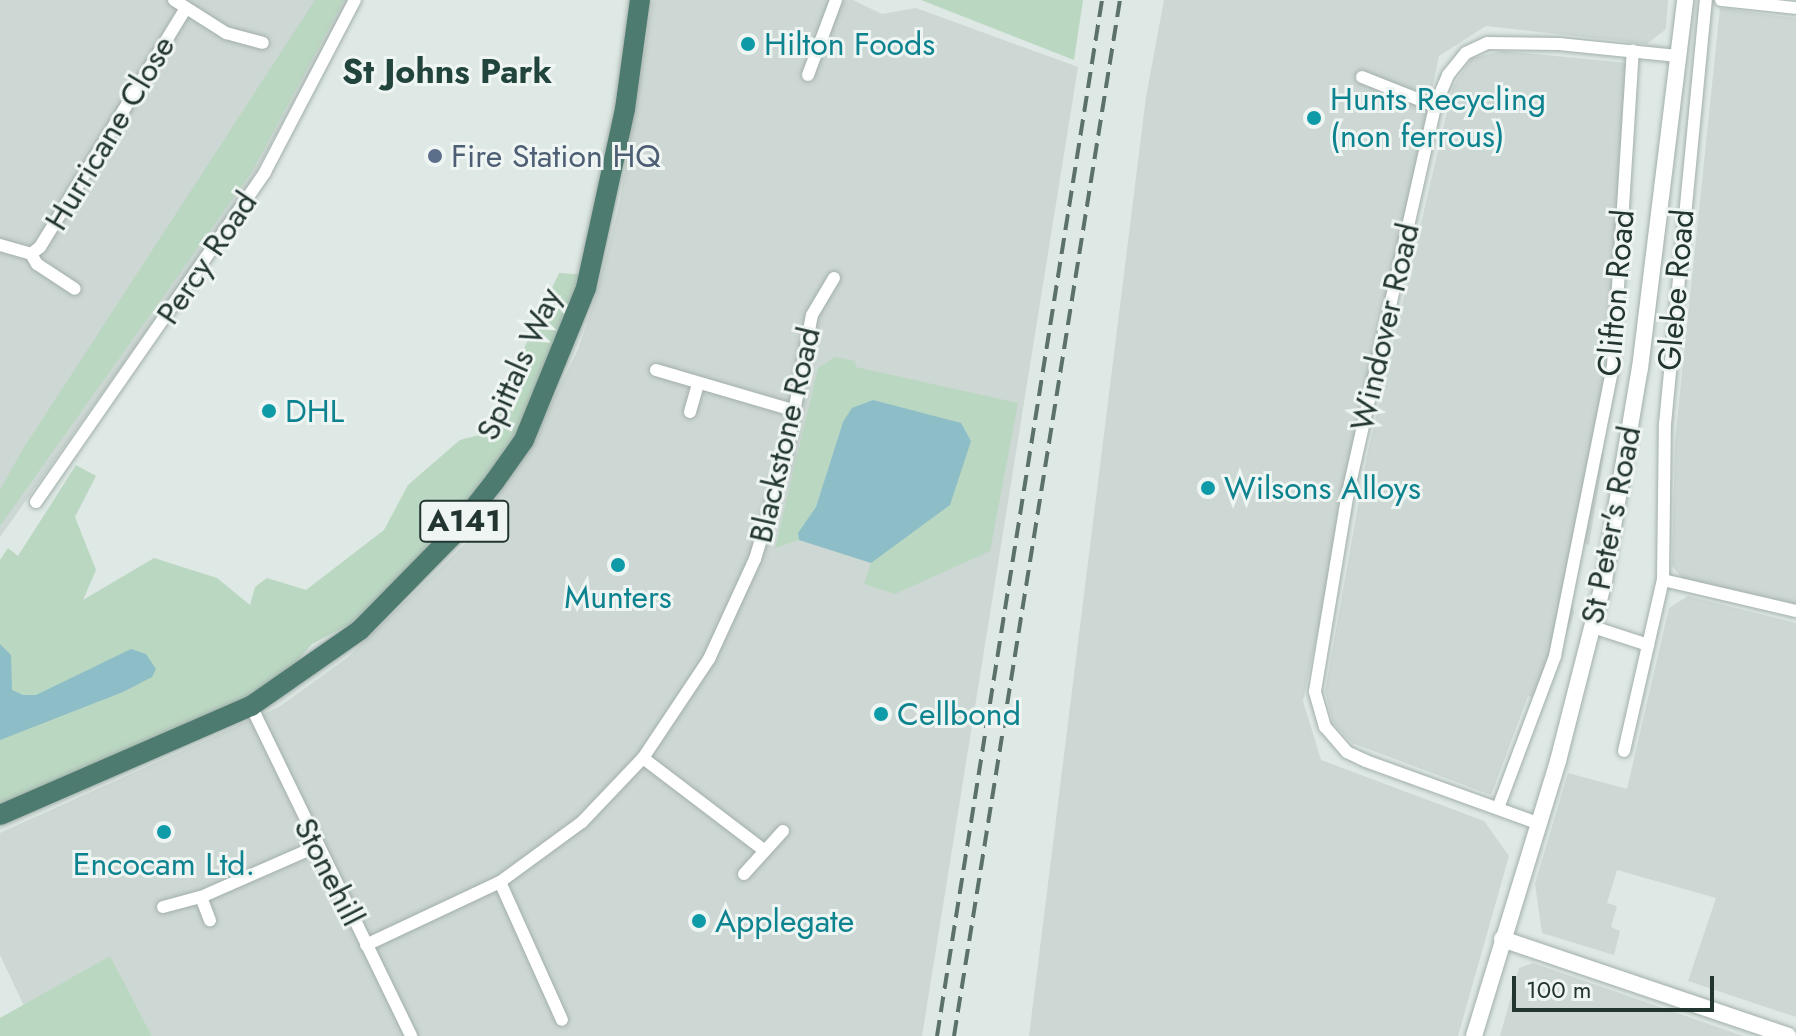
<!DOCTYPE html>
<style>
body{margin:0}
#map{position:relative;width:1796px;height:1036px;overflow:hidden;background:#dee8e4;font-family:Jost,sans-serif}
div>[style]{position:absolute}
.built>*{inset:0;background:#cdd7d3}
.green>*{inset:0;background:#bad7c2}
.water>*{inset:0;background:#8dbdc7}
.roads{filter:drop-shadow(0 0 2px #a2afaa) drop-shadow(0 0 2px #a2afaa)}
.minor>*{height:12px;margin:-6px;padding:0 6px;transform-origin:6px;border-radius:6px;background:#fff}
.tertiary>*{height:16px;margin:-8px;padding:0 8px;transform-origin:8px;border-radius:8px;background:#fff}
.trunk>*{height:20px;margin:-10px;padding:0 10px;transform-origin:10px;border-radius:10px;background:#4d7b70}
.rail>*{height:4px;margin-top:-2px;transform-origin:0;background:repeating-linear-gradient(90deg,#5c716c 0 16px,transparent 0 24px)}
.dots>*{width:22px;height:22px;translate:-50% -50%;box-sizing:border-box;border:4px solid #eef5f2;border-radius:50%}
span{translate:-50% -50%;white-space:nowrap;text-align:center;line-height:1.15;-webkit-text-stroke:6px #eef5f2;paint-order:stroke}
.shield-label span{padding:2px 6px;background:#eef5f2;border:2px solid;border-radius:6px;-webkit-text-stroke-width:0}
.shield-label{font-size:30px;color:#223530;font-weight:700}
.culture-label{font-size:32px;color:#0d838f}
.left{translate:0 -50%;text-align:left}
.street-label{font-size:32px;color:#223530}
.service-label{font-size:32px;color:#4e5e75}
.neighbourhood-label{font-size:34px;color:#21443c;font-weight:700}
.scale{position:absolute;left:1512px;top:976px;width:202px;height:36px;box-sizing:border-box;border:4px solid #223530;border-top:0;padding-left:10px;font-size:24px;line-height:28px;white-space:nowrap;color:#223530;-webkit-text-stroke:6px #eef5f2;paint-order:stroke}
</style>
<div id="map">
<div class="built">
<div style="clip-path:polygon(0 0,349px 0,242px 197px,0 537px)"></div>
<div style="clip-path:polygon(653px 0,853px 0,882px 14px,916px 8px,1078px 67px,922px 1036px,152px 1036px,110px 957px,24px 1006px,0 955px,0 833px,279px 707px,347px 658px,466px 543px,529px 447px,578px 350px,597px 292px,619px 205px)"></div>
<div style="clip-path:polygon(1164px 0,1668px 0,1666px 29px,1647px 44px,1486px 26px,1439px 56px,1303px 701px,1321px 760px,1484px 821px,1509px 856px,1458px 1036px,1029px 1036px,1146px 97px)"></div>
<div style="clip-path:polygon(1720px 8px,1796px 18px,1796px 604px,1682px 578px,1672px 566px,1675px 441px)"></div>
<div style="clip-path:polygon(1502px 51px,1627px 63px,1606px 370px,1591px 448px,1604px 454px,1589px 545px,1574px 539px,1566px 576px,1574px 613px,1543px 699px,1528px 696px,1491px 795px,1352px 743px,1333px 723px,1325px 691px,1367px 456px,1453px 86px,1472px 58px)"></div>
<div style="clip-path:polygon(1688px 596px,1796px 623px,1796px 1017px,1688px 981px,1716px 898px,1617px 870px,1607px 903px,1617px 906px,1611px 927px,1620px 931px,1614px 955px,1542px 933px,1535px 884px,1568px 773px,1627px 789px,1669px 608px)"></div>
<div style="clip-path:polygon(1533px 963px,1743px 1036px,1500px 1036px,1519px 968px)"></div>
</div>
<div class="green">
<div style="clip-path:polygon(315px 0,344px 0,251px 173px,0 526px,0 490px,23px 449px)"></div>
<div style="clip-path:polygon(921px 0,1083px 0,1074px 60px)"></div>
<div style="clip-path:polygon(559px 273px,590px 275px,521px 434px,474px 496px,363px 617px,312px 644px,287px 672px,242px 702px,0 806px,0 560px,8px 548px,18px 556px,76px 465px,96px 476px,75px 517px,96px 570px,83px 600px,154px 558px,217px 578px,250px 605px,255px 587px,267px 578px,306px 590px,384px 530px,408px 485px,431px 465px,460px 440px,483px 434px,499px 415px,508px 383px)"></div>
<div style="clip-path:polygon(835px 357px,855px 361px,856px 367px,1018px 403px,990px 551px,895px 594px,864px 584px,871px 563px,909px 532px,843px 422px,816px 507px,799px 540px,775px 548px,818px 368px)"></div>
<div style="clip-path:polygon(110px 956px,152px 1036px,0 1036px,0 1018px)"></div>
</div>
<div class="water">
<div style="clip-path:polygon(873px 400px,961px 423px,971px 441px,950px 505px,871px 563px,799px 540px,798px 533px,816px 507px,843px 422px,852px 408px)"></div>
<div style="clip-path:polygon(0 644px,11px 655px,12px 690px,23px 695px,36px 695px,131px 649px,146px 654px,156px 669px,152px 677px,123px 692px,0 740px)"></div>
</div>
<div class="roads">
<div class="minor">
<div style="left:174px;top:0;width:62px;rotate:32.4deg"></div>
<div style="left:226px;top:33px;width:38px;rotate:15deg"></div>
<div style="left:1721px;top:0;width:75px;rotate:6.1deg"></div>
<div style="left:808px;top:75px;width:80px;rotate:-69.5deg"></div>
<div style="left:1362px;top:77px;width:79px;rotate:21.7deg"></div>
<div style="left:0;top:245px;width:32px;rotate:16deg"></div>
<div style="left:31px;top:254px;width:12px;rotate:59deg"></div>
<div style="left:37px;top:264px;width:45px;rotate:33.3deg"></div>
<div style="left:31px;top:254px;width:11px;rotate:-38deg"></div>
<div style="left:40px;top:247px;width:280px;rotate:-58.6deg"></div>
<div style="left:656px;top:370px;width:143px;rotate:16.3deg"></div>
<div style="left:690px;top:412px;width:29px;rotate:-74deg"></div>
<div style="left:36px;top:502px;width:402px;rotate:-55.2deg"></div>
<div style="left:265px;top:172px;width:194px;rotate:-62.4deg"></div>
<div style="left:1663px;top:580px;width:137px;rotate:13.1deg"></div>
<div style="left:1593px;top:627px;width:58px;rotate:18.1deg"></div>
<div style="left:251px;top:706px;width:367px;rotate:64.1deg"></div>
<div style="left:1624px;top:751px;width:175px;rotate:-77.2deg"></div>
<div style="left:1663px;top:580px;width:156px;rotate:-89.3deg"></div>
<div style="left:1665px;top:424px;width:426px;rotate:-84.5deg"></div>
<div style="left:643px;top:758px;width:153px;rotate:37.3deg"></div>
<div style="left:1498px;top:808px;width:162px;rotate:-69.4deg"></div>
<div style="left:1555px;top:656px;width:296px;rotate:-78.7deg"></div>
<div style="left:1613px;top:366px;width:316px;rotate:-86.4deg"></div>
<div style="left:1540px;top:824px;width:185px;rotate:-160.1deg"></div>
<div style="left:1366px;top:761px;width:21px;rotate:-155deg"></div>
<div style="left:1347px;top:752px;width:33px;rotate:-131deg"></div>
<div style="left:1325px;top:727px;width:37px;rotate:-106deg"></div>
<div style="left:1315px;top:691px;width:197px;rotate:-80.6deg"></div>
<div style="left:1347px;top:497px;width:401px;rotate:-77.3deg"></div>
<div style="left:1435px;top:106px;width:34px;rotate:-67deg"></div>
<div style="left:1448px;top:75px;width:28px;rotate:-51deg"></div>
<div style="left:1466px;top:53px;width:23px;rotate:-25deg"></div>
<div style="left:1487px;top:43px;width:72px;rotate:0.8deg"></div>
<div style="left:1559px;top:44px;width:119px;rotate:5.8deg"></div>
<div style="left:744px;top:874px;width:58px;rotate:-47.8deg"></div>
<div style="left:500px;top:882px;width:151px;rotate:65.8deg"></div>
<div style="left:201px;top:897px;width:25px;rotate:69deg"></div>
<div style="left:163px;top:907px;width:39px;rotate:-15deg"></div>
<div style="left:201px;top:897px;width:124px;rotate:-23.7deg"></div>
<div style="left:366px;top:945px;width:148px;rotate:-25.2deg"></div>
<div style="left:500px;top:882px;width:102px;rotate:-36.2deg"></div>
<div style="left:582px;top:822px;width:88px;rotate:-46.4deg"></div>
<div style="left:643px;top:758px;width:119px;rotate:-56.3deg"></div>
<div style="left:709px;top:659px;width:110px;rotate:-65.3deg"></div>
<div style="left:755px;top:559px;width:108px;rotate:-73.2deg"></div>
<div style="left:786px;top:456px;width:143px;rotate:-79.6deg"></div>
<div style="left:812px;top:315px;width:43px;rotate:-59.3deg"></div>
</div>
<div class="tertiary">
<div style="left:1502px;top:939px;width:302px;rotate:18.7deg"></div>
<div style="left:1474px;top:1036px;width:288px;rotate:-73deg"></div>
<div style="left:1558px;top:761px;width:187px;rotate:-75.7deg"></div>
<div style="left:1604px;top:580px;width:215px;rotate:-80.4deg"></div>
<div style="left:1640px;top:368px;width:371px;rotate:-83deg"></div>
</div>
<div class="trunk">
<div style="left:0;top:815px;width:274px;rotate:-23.5deg"></div>
<div style="left:251px;top:706px;width:133px;rotate:-34.9deg"></div>
<div style="left:360px;top:630px;width:132px;rotate:-45.6deg"></div>
<div style="left:452px;top:536px;width:70px;rotate:-52deg"></div>
<div style="left:495px;top:481px;width:50px;rotate:-54.7deg"></div>
<div style="left:524px;top:440px;width:164px;rotate:-67.8deg"></div>
<div style="left:586px;top:288px;width:183px;rotate:-77.7deg"></div>
<div style="left:625px;top:109px;width:110px;rotate:-82.2deg"></div>
</div>
</div>
<div class="rail">
<div style="left:937px;top:1036px;width:1049px;rotate:-80.95deg"></div>
<div style="left:954px;top:1036px;width:1049px;rotate:-80.9deg"></div>
</div>
<div class="dots">
<div style="left:748px;top:44px;background:#0f9aa8"></div>
<div style="left:1314px;top:118px;background:#0f9aa8"></div>
<div style="left:435px;top:156px;background:#5c6f8a"></div>
<div style="left:269px;top:411px;background:#0f9aa8"></div>
<div style="left:1208px;top:488px;background:#0f9aa8"></div>
<div style="left:618px;top:565px;background:#0f9aa8"></div>
<div style="left:881px;top:714px;background:#0f9aa8"></div>
<div style="left:164px;top:832px;background:#0f9aa8"></div>
<div style="left:699px;top:921px;background:#0f9aa8"></div>
</div>
<div class="shield-label">
<span style="left:464px;top:521px">A141</span>
</div>
<div class="culture-label">
<span class="left" style="left:764px;top:44px">Hilton Foods</span>
<span class="left" style="left:1330px;top:118px">Hunts Recycling<br>(non ferrous)</span>
<span class="left" style="left:285px;top:411px">DHL</span>
<span class="left" style="left:1224px;top:488px">Wilsons Alloys</span>
<span style="left:618px;top:597px">Munters</span>
<span class="left" style="left:897px;top:714px">Cellbond</span>
<span style="left:164px;top:864px">Encocam Ltd.</span>
<span class="left" style="left:715px;top:921px">Applegate</span>
</div>
<div class="street-label">
<span style="left:110px;top:133px;rotate:-59deg">Hurricane Close</span>
<span style="left:207px;top:258px;rotate:-56deg">Percy Road</span>
<span style="left:1676px;top:290px;rotate:-85deg">Glebe Road</span>
<span style="left:1616px;top:293px;rotate:-85deg">Clifton Road</span>
<span style="left:1385px;top:327px;rotate:-77deg">Windover Road</span>
<span style="left:519px;top:364px;rotate:-66deg">Spittals Way</span>
<span style="left:785px;top:435px;rotate:-77deg">Blackstone Road</span>
<span style="left:1611px;top:525px;rotate:-79deg">St Peter's Road</span>
<span style="left:329px;top:872px;rotate:63deg">Stonehill</span>
</div>
<div class="service-label">
<span class="left" style="left:451px;top:156px">Fire Station HQ</span>
</div>
<div class="neighbourhood-label">
<span style="left:447px;top:72px">St Johns Park</span>
</div>
<div class="scale">100 m</div>
</div>
